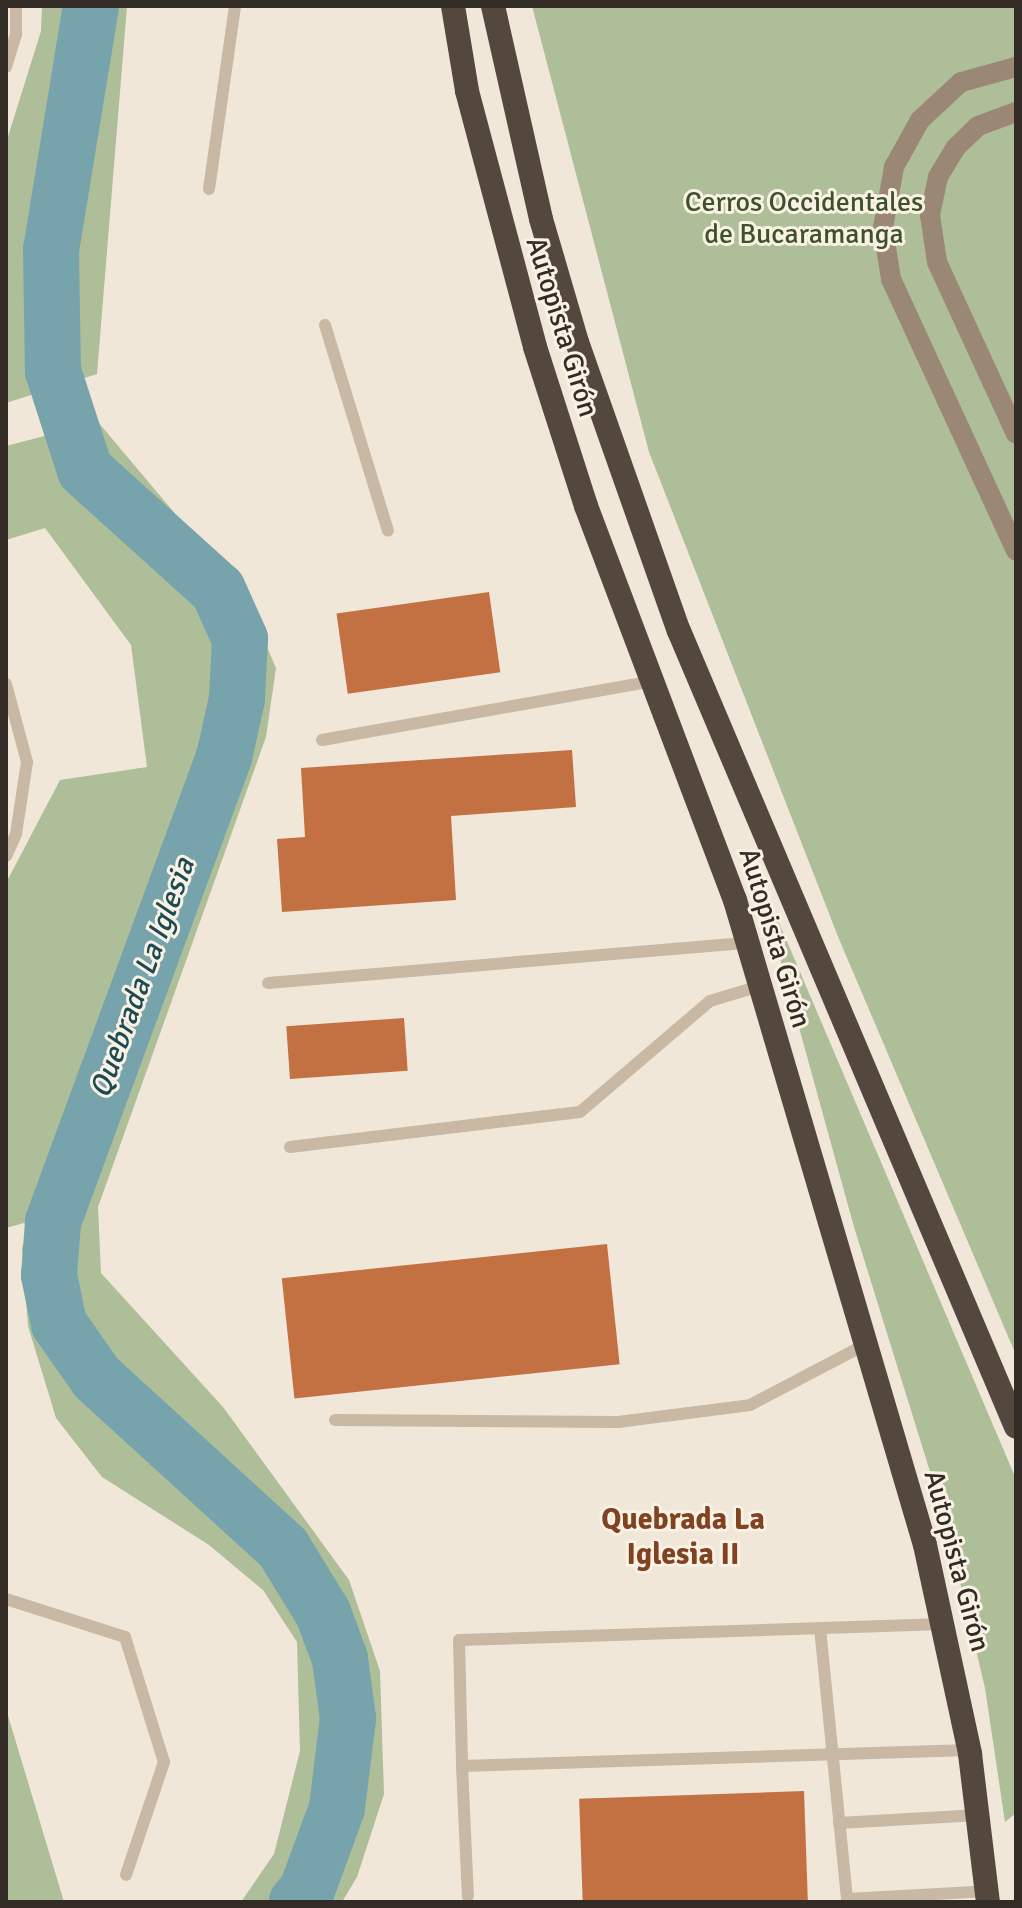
<!DOCTYPE html>
<meta charset="utf-8">
<style>
body{margin:0}
#map{position:relative;width:1022px;height:1908px;overflow:hidden;background:#f0e7d8;font-family:Signika,sans-serif}
div>[style]{position:absolute}
.green>*{inset:0;background:#adbe98}
.river>*{height:56px;margin:-28px;padding:0 28px;transform-origin:28px;border-radius:28px;background:#77a4ac}
.building>*{inset:0;background:#c37043;transform-origin:0 0}
.lane>*{height:12px;margin:-6px;padding:0 6px;transform-origin:6px;border-radius:6px;background:#c8b8a4}
.secondary>*{height:20px;margin:-10px;padding:0 10px;transform-origin:10px;border-radius:10px;background:#9b8776}
.highway>*{height:24px;margin:-12px;padding:0 12px;transform-origin:12px;border-radius:12px;background:#54473d}
span{translate:-50% -50%;white-space:nowrap;text-align:center;line-height:1.15;-webkit-text-stroke:6px #f8f1e4;paint-order:stroke}
.park-label{font-size:28px;color:#3e512a}
.street-label{font-size:28px;color:#332b26}
.water-label{font-size:30px;color:#1c4a53;font-style:italic}
.neighbourhood-label{font-size:30px;color:#804221;font-weight:700}
.frame{position:absolute;inset:0;border:8px solid #332b26;pointer-events:none}
</style>
<div id="map">
<div class="green">
<div style="clip-path:polygon(42px 6px,127px 6px,97px 374px,6px 403px,6px 143px,41px 31px)"></div>
<div style="clip-path:polygon(532px 6px,1016px 6px,1016px 1355px,839px 939px,649px 452px)"></div>
<div style="clip-path:polygon(98px 422px,246px 598px,276px 668px,266px 737px,98px 1207px,101px 1273px,223px 1407px,349px 1580px,380px 1671px,384px 1794px,357px 1877px,342px 1902px,241px 1902px,274px 1854px,300px 1751px,297px 1642px,263px 1590px,209px 1545px,102px 1477px,56px 1418px,28px 1326px,22px 1248px,31px 1221px,6px 1228px,6px 883px,60px 780px,147px 767px,131px 645px,45px 528px,6px 540px,6px 446px)"></div>
<div style="clip-path:polygon(754px 864px,1016px 1479px,1016px 1813px,1005px 1822px,985px 1688px,946px 1523px,854px 1227px)"></div>
<div style="clip-path:polygon(6px 1709px,64px 1902px,6px 1902px)"></div>
</div>
<div class="river">
<div style="left:91px;top:6px;width:246px;rotate:99.3deg"></div>
<div style="left:51px;top:249px;width:122px;rotate:89.1deg"></div>
<div style="left:53px;top:371px;width:104px;rotate:72.1deg"></div>
<div style="left:85px;top:470px;width:179px;rotate:42.1deg"></div>
<div style="left:218px;top:590px;width:54px;rotate:65.8deg"></div>
<div style="left:240px;top:639px;width:60px;rotate:92.9deg"></div>
<div style="left:237px;top:699px;width:59px;rotate:102.6deg"></div>
<div style="left:224px;top:757px;width:496px;rotate:110.2deg"></div>
<div style="left:53px;top:1223px;width:52px;rotate:94.4deg"></div>
<div style="left:49px;top:1275px;width:50px;rotate:78.5deg"></div>
<div style="left:59px;top:1324px;width:66px;rotate:54.9deg"></div>
<div style="left:97px;top:1378px;width:252px;rotate:42.4deg"></div>
<div style="left:283px;top:1548px;width:76px;rotate:58.4deg"></div>
<div style="left:323px;top:1613px;width:49px;rotate:69.7deg"></div>
<div style="left:340px;top:1659px;width:60px;rotate:82.3deg"></div>
<div style="left:348px;top:1718px;width:91px;rotate:97deg"></div>
<div style="left:337px;top:1808px;width:87px;rotate:110.1deg"></div>
<div style="left:307px;top:1890px;width:16px;rotate:130deg"></div>
</div>
<div class="building">
<div style="left:489px;top:592px;width:81px;height:154px;rotate:82deg"></div>
<div style="clip-path:polygon(572px 750px,576px 807px,451px 816px,456px 900px,282px 912px,277px 839px,305px 837px,301px 768px)"></div>
<div style="left:404px;top:1018px;width:53px;height:118px;rotate:86deg"></div>
<div style="left:607px;top:1244px;width:121px;height:327px;rotate:84deg"></div>
<div style="left:804px;top:1791px;width:111px;height:225px;rotate:88deg"></div>
</div>
<div class="lane">
<div style="left:6px;top:67px;width:34px;rotate:-73deg"></div>
<div style="left:16px;top:35px;width:29px;rotate:-90deg"></div>
<div style="left:209px;top:189px;width:185px;rotate:-81.9deg"></div>
<div style="left:325px;top:325px;width:215px;rotate:73deg"></div>
<div style="left:6px;top:684px;width:81px;rotate:74.9deg"></div>
<div style="left:27px;top:762px;width:73px;rotate:98.7deg"></div>
<div style="left:16px;top:834px;width:24px;rotate:114deg"></div>
<div style="left:322px;top:740px;width:336px;rotate:-10.1deg"></div>
<div style="left:268px;top:983px;width:482px;rotate:-4.8deg"></div>
<div style="left:290px;top:1147px;width:292px;rotate:-6.9deg"></div>
<div style="left:580px;top:1112px;width:171px;rotate:-40.5deg"></div>
<div style="left:710px;top:1001px;width:52px;rotate:-16.7deg"></div>
<div style="left:335px;top:1420px;width:283px;rotate:0.4deg"></div>
<div style="left:618px;top:1422px;width:133px;rotate:-7.3deg"></div>
<div style="left:750px;top:1405px;width:131px;rotate:-27.7deg"></div>
<div style="left:6px;top:1599px;width:125px;rotate:17.7deg"></div>
<div style="left:125px;top:1637px;width:131px;rotate:72.7deg"></div>
<div style="left:164px;top:1762px;width:119px;rotate:108.6deg"></div>
<div style="left:944px;top:1624px;width:485px;rotate:178.1deg"></div>
<div style="left:459px;top:1640px;width:126px;rotate:88.6deg"></div>
<div style="left:462px;top:1766px;width:508px;rotate:-1.8deg"></div>
<div style="left:820px;top:1628px;width:272px;rotate:84.3deg"></div>
<div style="left:847px;top:1899px;width:141px;rotate:-3.2deg"></div>
<div style="left:462px;top:1766px;width:130px;rotate:87.4deg"></div>
<div style="left:839px;top:1823px;width:140px;rotate:-3.3deg"></div>
</div>
<div class="secondary">
<div style="left:1016px;top:67px;width:57px;rotate:164.7deg"></div>
<div style="left:961px;top:82px;width:56px;rotate:137.2deg"></div>
<div style="left:920px;top:120px;width:54px;rotate:119deg"></div>
<div style="left:894px;top:167px;width:62px;rotate:100.2deg"></div>
<div style="left:883px;top:228px;width:52px;rotate:81.1deg"></div>
<div style="left:891px;top:279px;width:299px;rotate:65.3deg"></div>
<div style="left:1016px;top:112px;width:40px;rotate:159.8deg"></div>
<div style="left:978px;top:126px;width:30px;rotate:136deg"></div>
<div style="left:956px;top:147px;width:35px;rotate:121deg"></div>
<div style="left:938px;top:177px;width:39px;rotate:102deg"></div>
<div style="left:930px;top:215px;width:48px;rotate:81.5deg"></div>
<div style="left:937px;top:262px;width:189px;rotate:65.3deg"></div>
</div>
<div class="highway">
<div style="left:453px;top:6px;width:86px;rotate:80.6deg"></div>
<div style="left:467px;top:91px;width:265px;rotate:75.1deg"></div>
<div style="left:535px;top:347px;width:167px;rotate:72.2deg"></div>
<div style="left:586px;top:506px;width:421px;rotate:69.3deg"></div>
<div style="left:735px;top:900px;width:672px;rotate:73.59deg"></div>
<div style="left:925px;top:1545px;width:214px;rotate:77.8deg"></div>
<div style="left:970px;top:1754px;width:149px;rotate:83.1deg"></div>
<div style="left:493px;top:6px;width:218px;rotate:77.3deg"></div>
<div style="left:541px;top:219px;width:128px;rotate:73.7deg"></div>
<div style="left:577px;top:342px;width:306px;rotate:70.6deg"></div>
<div style="left:679px;top:631px;width:864px;rotate:67.05deg"></div>
</div>
<div class="park-label">
<span style="left:804px;top:218px">Cerros Occidentales<br>de Bucaramanga</span>
</div>
<div class="street-label">
<span style="left:562px;top:327px;rotate:73deg">Autopista Girón</span>
<span style="left:775px;top:938px;rotate:73deg">Autopista Girón</span>
<span style="left:957px;top:1561px;rotate:75deg">Autopista Girón</span>
</div>
<div class="water-label">
<span style="left:143px;top:978px;rotate:-70deg">Quebrada La Iglesia</span>
</div>
<div class="neighbourhood-label">
<span style="left:683px;top:1537px">Quebrada La<br>Iglesia II</span>
</div>
<div class="frame"></div>
</div>
